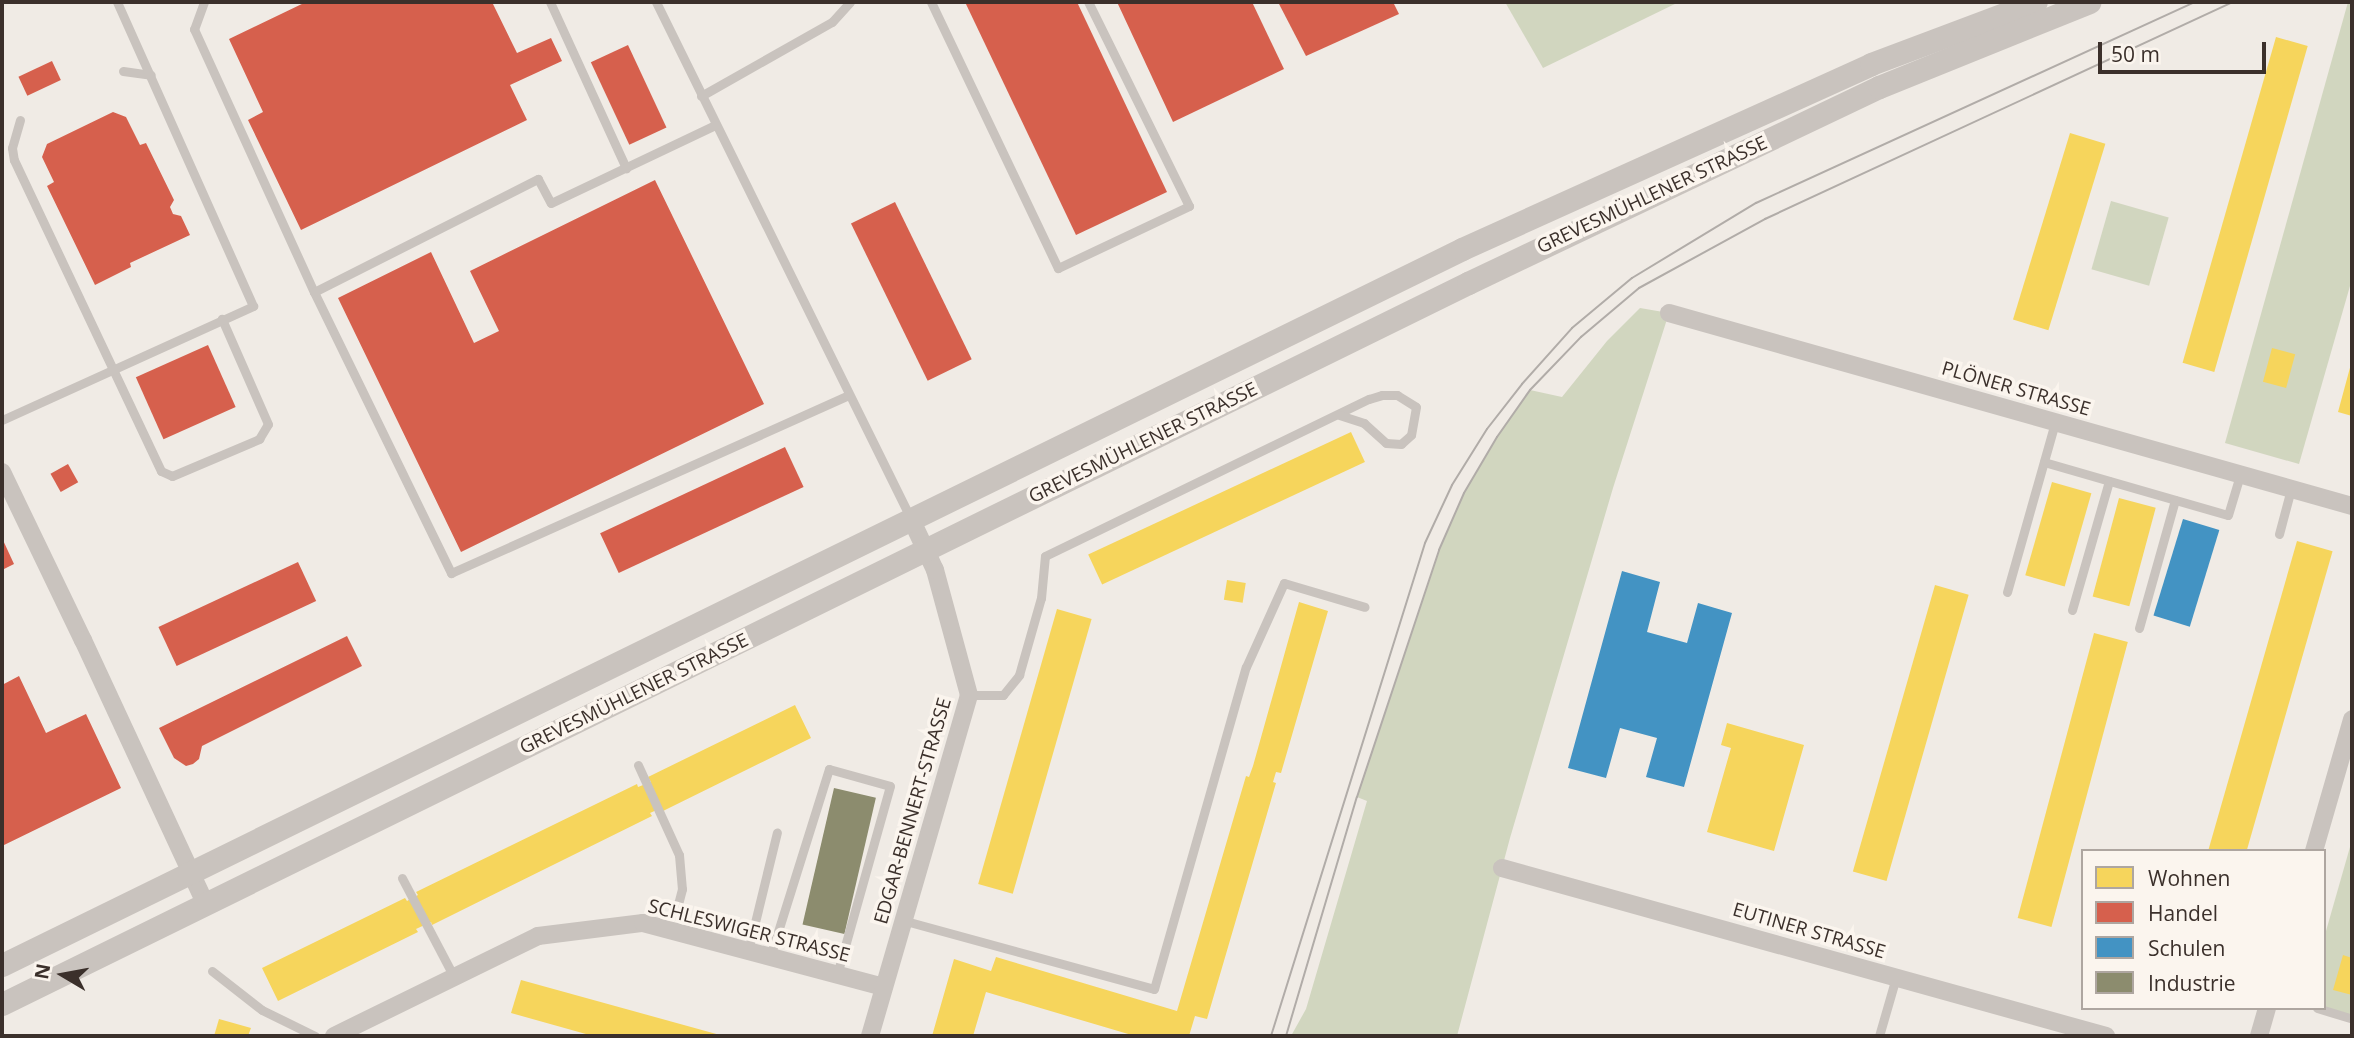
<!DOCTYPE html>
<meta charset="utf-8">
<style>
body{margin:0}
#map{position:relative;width:2354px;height:1038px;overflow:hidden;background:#f0ebe5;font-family:"Open Sans",sans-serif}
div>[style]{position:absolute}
.green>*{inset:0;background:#d1d6bf;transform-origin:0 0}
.homes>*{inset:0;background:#f6d55c;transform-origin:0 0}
.shops>*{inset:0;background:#d6604d;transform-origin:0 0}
.schools>*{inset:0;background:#4393c3;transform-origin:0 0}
.industry>*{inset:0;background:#8c8c6e;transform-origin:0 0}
.service>*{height:9px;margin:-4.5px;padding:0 4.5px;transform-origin:4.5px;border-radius:4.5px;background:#c9c3be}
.minor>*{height:18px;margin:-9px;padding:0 9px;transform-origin:9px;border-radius:9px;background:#c9c3be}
.tertiary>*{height:23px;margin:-11.5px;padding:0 11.5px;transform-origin:11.5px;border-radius:11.5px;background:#c9c3be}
.tram>*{height:2px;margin:-1px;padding:0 1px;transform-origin:1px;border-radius:1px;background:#b1aca8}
span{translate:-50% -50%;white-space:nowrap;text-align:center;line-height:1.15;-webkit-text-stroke:7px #fbf5ee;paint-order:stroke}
.street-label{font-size:19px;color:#3b302b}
.frame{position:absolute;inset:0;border:4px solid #3b302b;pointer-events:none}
.legend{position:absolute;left:2081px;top:849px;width:245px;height:161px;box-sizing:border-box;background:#fbf5ee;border:2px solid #aea6a0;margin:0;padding:9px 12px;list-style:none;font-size:21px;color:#3b302b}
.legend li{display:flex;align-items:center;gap:14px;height:35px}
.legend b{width:35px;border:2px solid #aea6a0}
.north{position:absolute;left:28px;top:940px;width:70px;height:70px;-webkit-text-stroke:5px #fbf5ee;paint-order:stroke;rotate:280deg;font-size:19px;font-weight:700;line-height:28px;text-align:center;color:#3b302b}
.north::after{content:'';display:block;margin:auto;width:24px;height:32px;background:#3b302b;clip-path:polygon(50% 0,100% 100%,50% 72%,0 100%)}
.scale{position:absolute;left:2098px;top:42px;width:168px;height:32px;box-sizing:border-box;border:4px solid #3b302b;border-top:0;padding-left:9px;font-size:21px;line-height:24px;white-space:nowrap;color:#3b302b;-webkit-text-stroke:5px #fbf5ee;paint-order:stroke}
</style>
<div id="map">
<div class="green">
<div style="clip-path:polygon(1505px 2px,1679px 2px,1543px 68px)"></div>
<div style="clip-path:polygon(2348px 2px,2352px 2px,2352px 279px,2299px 464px,2225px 443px)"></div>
<div style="left:2111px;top:201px;width:60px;height:71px;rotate:16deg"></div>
<div style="clip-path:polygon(1640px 308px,1669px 313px,1613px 488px,1510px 838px,1457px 1036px,1291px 1036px,1306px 1009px,1367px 801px,1357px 797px,1439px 550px,1464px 493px,1497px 437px,1530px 390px,1562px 397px,1607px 341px)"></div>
<div style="clip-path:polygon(2352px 840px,2352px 1019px,2324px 1008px,2324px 938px)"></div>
</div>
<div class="homes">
<div style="left:2276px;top:37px;width:33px;height:339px;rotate:16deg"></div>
<div style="left:2070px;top:133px;width:37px;height:195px;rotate:17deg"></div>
<div style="left:2272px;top:348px;width:24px;height:35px;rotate:15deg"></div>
<div style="clip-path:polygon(2351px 364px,2352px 364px,2352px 416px,2338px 412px)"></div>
<div style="left:1351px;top:432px;width:33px;height:290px;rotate:65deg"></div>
<div style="left:2052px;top:482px;width:41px;height:97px;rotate:16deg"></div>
<div style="left:2119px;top:498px;width:38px;height:102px;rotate:15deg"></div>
<div style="left:2297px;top:541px;width:37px;height:322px;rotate:16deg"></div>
<div style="left:1227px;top:580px;width:19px;height:20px;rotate:9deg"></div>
<div style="left:1935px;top:585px;width:35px;height:298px;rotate:16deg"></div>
<div style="clip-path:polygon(1299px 602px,1328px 611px,1281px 773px,1276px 772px,1273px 782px,1276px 783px,1207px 1019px,1195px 1016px,1189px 1036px,1135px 1036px,986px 992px,973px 1036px,932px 1036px,954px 959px,991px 971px,996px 957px,1177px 1011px,1246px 776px,1249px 777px,1253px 766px)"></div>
<div style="left:1057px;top:609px;width:36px;height:286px;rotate:16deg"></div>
<div style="left:2094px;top:633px;width:35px;height:295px;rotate:15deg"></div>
<div style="clip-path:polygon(795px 705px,811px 738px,663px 811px,661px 808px,650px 813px,652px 816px,432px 925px,431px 922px,416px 929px,418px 932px,278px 1001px,262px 968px,405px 898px,407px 901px,418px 895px,416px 892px,637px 784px,638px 787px,651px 782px,648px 777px)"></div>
<div style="clip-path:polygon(1727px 723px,1804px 745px,1774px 851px,1707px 832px,1731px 748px,1721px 745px)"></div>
<div style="clip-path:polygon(2343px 955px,2352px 958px,2352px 995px,2333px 990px)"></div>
<div style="clip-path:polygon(521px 980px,720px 1035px,720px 1036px,593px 1036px,511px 1013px)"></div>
<div style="clip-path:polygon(219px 1019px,251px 1028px,248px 1036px,214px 1036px)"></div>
</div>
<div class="shops">
<div style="clip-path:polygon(306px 2px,492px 2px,517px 53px,551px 38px,562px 61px,510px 85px,527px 120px,301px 230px,248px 120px,263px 112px,229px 39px)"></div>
<div style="clip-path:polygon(965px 2px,1077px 2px,1167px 192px,1076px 235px)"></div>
<div style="clip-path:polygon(1117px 2px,1252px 2px,1284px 69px,1173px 122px)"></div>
<div style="clip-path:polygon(1278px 2px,1393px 2px,1399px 14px,1306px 56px)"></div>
<div style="left:628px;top:45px;width:91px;height:41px;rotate:65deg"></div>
<div style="left:52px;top:61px;width:21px;height:37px;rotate:65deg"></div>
<div style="clip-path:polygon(113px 112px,126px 117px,140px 145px,146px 143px,174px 200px,170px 207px,173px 214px,181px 216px,190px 235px,130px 263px,131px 267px,95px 285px,47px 186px,54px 182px,42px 157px,47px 144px)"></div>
<div style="clip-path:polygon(655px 180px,764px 404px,461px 552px,338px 298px,431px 252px,474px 343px,499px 331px,470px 271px)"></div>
<div style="left:895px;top:202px;width:175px;height:49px;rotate:64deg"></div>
<div style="left:208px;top:345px;width:68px;height:79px;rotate:66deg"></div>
<div style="left:785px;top:447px;width:44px;height:204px;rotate:65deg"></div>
<div style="left:68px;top:464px;width:21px;height:20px;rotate:61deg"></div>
<div style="clip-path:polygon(2px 538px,14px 564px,2px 570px)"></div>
<div style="left:298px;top:562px;width:43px;height:154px;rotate:65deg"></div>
<div style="clip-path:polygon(347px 636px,362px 666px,202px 746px,199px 759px,193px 764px,186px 766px,174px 758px,159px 728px)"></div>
<div style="clip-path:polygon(19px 676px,46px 733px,86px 714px,121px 788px,2px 846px,2px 685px)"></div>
</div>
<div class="schools">
<div style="left:2183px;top:519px;width:38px;height:101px;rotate:17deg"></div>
<div style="clip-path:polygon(1622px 571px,1660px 582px,1647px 632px,1687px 643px,1698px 603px,1732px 613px,1684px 787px,1646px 777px,1657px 738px,1620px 728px,1606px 778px,1568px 768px)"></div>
</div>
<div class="industry">
<div style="left:834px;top:788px;width:43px;height:140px;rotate:13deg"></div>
</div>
<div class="service">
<div style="left:204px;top:2px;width:29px;rotate:110deg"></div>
<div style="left:194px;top:29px;width:289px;rotate:65.5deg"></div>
<div style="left:314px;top:292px;width:313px;rotate:64deg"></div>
<div style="left:451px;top:573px;width:436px;rotate:-24.1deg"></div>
<div style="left:550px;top:2px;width:183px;rotate:65.4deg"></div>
<div style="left:656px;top:2px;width:576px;rotate:63.75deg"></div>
<div style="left:931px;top:2px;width:295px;rotate:64.5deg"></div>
<div style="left:1058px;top:268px;width:145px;rotate:-25.3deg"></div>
<div style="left:1189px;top:206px;width:228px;rotate:-116.3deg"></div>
<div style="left:123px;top:71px;width:28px;rotate:8deg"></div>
<div style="left:701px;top:96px;width:150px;rotate:-29.5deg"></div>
<div style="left:832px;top:22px;width:27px;rotate:-48deg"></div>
<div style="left:20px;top:120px;width:29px;rotate:106deg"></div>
<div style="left:12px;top:148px;width:12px;rotate:81deg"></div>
<div style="left:14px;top:160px;width:344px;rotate:64.7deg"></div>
<div style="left:161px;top:471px;width:12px;rotate:24deg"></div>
<div style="left:172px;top:476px;width:95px;rotate:-23deg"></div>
<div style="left:259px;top:439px;width:17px;rotate:-59deg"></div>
<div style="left:268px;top:424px;width:115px;rotate:-113.7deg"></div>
<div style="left:314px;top:292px;width:251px;rotate:-26.8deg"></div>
<div style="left:538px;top:179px;width:27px;rotate:62deg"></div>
<div style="left:551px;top:203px;width:182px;rotate:-25.4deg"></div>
<div style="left:2px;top:420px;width:276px;rotate:-24.4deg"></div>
<div style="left:253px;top:306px;width:333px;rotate:-114.1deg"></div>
<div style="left:2044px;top:462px;width:191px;rotate:16.1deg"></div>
<div style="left:2228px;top:515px;width:42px;rotate:-73.3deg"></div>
<div style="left:2279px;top:534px;width:47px;rotate:-75.1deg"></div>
<div style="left:2007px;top:592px;width:177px;rotate:-74.2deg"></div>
<div style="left:2072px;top:610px;width:134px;rotate:-74deg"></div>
<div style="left:2139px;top:628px;width:133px;rotate:-74.3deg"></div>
<div style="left:969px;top:695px;width:34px"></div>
<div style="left:1003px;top:695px;width:26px;rotate:-51deg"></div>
<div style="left:1019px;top:675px;width:80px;rotate:-74.1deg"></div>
<div style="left:1041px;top:598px;width:42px;rotate:-84.6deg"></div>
<div style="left:1045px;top:556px;width:360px;rotate:-25.9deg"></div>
<div style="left:1369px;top:399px;width:14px;rotate:-17deg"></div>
<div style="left:1382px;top:395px;width:15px"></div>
<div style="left:1397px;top:395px;width:22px;rotate:32deg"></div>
<div style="left:1416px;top:407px;width:28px;rotate:100deg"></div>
<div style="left:1411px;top:435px;width:13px;rotate:138deg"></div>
<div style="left:1401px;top:444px;width:15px;rotate:-176deg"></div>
<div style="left:1386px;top:443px;width:30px;rotate:-138deg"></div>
<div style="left:1364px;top:423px;width:26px;rotate:-162deg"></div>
<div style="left:638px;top:765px;width:99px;rotate:65.5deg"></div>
<div style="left:679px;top:855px;width:34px;rotate:85deg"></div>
<div style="left:682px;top:889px;width:43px;rotate:104.7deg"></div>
<div style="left:402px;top:878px;width:112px;rotate:62.3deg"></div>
<div style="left:902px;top:920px;width:261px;rotate:15.3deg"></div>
<div style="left:1154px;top:989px;width:335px;rotate:-74.1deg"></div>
<div style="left:1246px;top:667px;width:92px;rotate:-65.7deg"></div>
<div style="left:1284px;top:583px;width:84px;rotate:16.5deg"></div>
<div style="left:748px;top:951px;width:122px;rotate:-76.3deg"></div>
<div style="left:770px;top:957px;width:197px;rotate:-72.6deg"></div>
<div style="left:829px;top:769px;width:63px;rotate:15.6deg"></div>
<div style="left:890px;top:786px;width:195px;rotate:105.7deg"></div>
<div style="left:212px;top:971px;width:63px;rotate:38deg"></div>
<div style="left:262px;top:1010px;width:59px;rotate:26.1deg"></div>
<div style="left:2317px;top:1008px;width:37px;rotate:17deg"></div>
<div style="left:1879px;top:1036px;width:61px;rotate:-73.9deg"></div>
</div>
<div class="minor">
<div style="left:1669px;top:313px;width:710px;rotate:15.78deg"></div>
<div style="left:2px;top:472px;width:187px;rotate:64.3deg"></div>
<div style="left:83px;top:640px;width:292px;rotate:65.1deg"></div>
<div style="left:2314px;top:851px;width:137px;rotate:-73.9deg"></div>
<div style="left:1502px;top:868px;width:627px;rotate:15.54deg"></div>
<div style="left:334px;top:1036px;width:227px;rotate:-26.1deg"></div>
<div style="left:538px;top:936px;width:106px;rotate:-7.1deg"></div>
<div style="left:643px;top:923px;width:249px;rotate:14.9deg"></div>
<div style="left:870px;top:1036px;width:355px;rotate:-73.8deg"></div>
<div style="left:969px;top:695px;width:130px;rotate:-105.2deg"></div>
<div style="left:935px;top:570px;width:54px;rotate:-115.1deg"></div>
<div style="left:2259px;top:1036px;width:29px;rotate:-74deg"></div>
</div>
<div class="tertiary">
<div style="left:2px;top:965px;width:1626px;rotate:-26.12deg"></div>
<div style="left:1462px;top:249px;width:449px;rotate:-24.3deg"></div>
<div style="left:1871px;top:64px;width:176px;rotate:-20.6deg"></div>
<div style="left:2px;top:1004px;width:1634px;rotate:-26.19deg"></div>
<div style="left:1468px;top:283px;width:455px;rotate:-25.5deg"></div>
<div style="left:1879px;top:87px;width:227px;rotate:-22deg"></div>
</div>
<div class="tram">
<div style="left:1271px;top:1036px;width:516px;rotate:-72.65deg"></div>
<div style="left:1425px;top:543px;width:64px;rotate:-65deg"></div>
<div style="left:1452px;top:485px;width:66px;rotate:-58deg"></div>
<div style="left:1487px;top:429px;width:57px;rotate:-52.1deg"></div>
<div style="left:1522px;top:384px;width:75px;rotate:-48.2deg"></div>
<div style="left:1572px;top:328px;width:78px;rotate:-39.8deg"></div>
<div style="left:1632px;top:278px;width:145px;rotate:-31.2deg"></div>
<div style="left:1756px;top:203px;width:483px;rotate:-24.6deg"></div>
<div style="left:1286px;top:1036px;width:249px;rotate:-73.5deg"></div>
<div style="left:1357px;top:797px;width:260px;rotate:-71.6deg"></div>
<div style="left:1439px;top:550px;width:62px;rotate:-66.3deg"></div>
<div style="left:1464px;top:493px;width:65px;rotate:-59.5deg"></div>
<div style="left:1497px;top:437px;width:57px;rotate:-54.9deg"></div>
<div style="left:1530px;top:390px;width:74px;rotate:-46.1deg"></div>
<div style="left:1581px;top:337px;width:76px;rotate:-40.2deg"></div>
<div style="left:1639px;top:288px;width:144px;rotate:-28.7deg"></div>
<div style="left:1765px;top:219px;width:516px;rotate:-24.88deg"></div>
</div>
<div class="street-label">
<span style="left:1652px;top:195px;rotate:-25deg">GREVESMÜHLENER STRASSE</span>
<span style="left:2016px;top:389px;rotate:16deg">PLÖNER STRASSE</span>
<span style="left:1143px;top:443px;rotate:-26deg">GREVESMÜHLENER STRASSE</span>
<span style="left:634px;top:694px;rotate:-26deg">GREVESMÜHLENER STRASSE</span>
<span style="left:913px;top:811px;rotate:-74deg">EDGAR-BENNERT-STRASSE</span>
<span style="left:749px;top:931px;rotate:14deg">SCHLESWIGER STRASSE</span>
<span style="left:1809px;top:931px;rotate:16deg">EUTINER STRASSE</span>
</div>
<div class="frame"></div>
<ul class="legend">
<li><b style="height:19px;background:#f6d55c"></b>Wohnen</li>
<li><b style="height:19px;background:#d6604d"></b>Handel</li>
<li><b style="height:19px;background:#4393c3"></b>Schulen</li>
<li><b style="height:19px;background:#8c8c6e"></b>Industrie</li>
</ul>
<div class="north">N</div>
<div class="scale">50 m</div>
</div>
